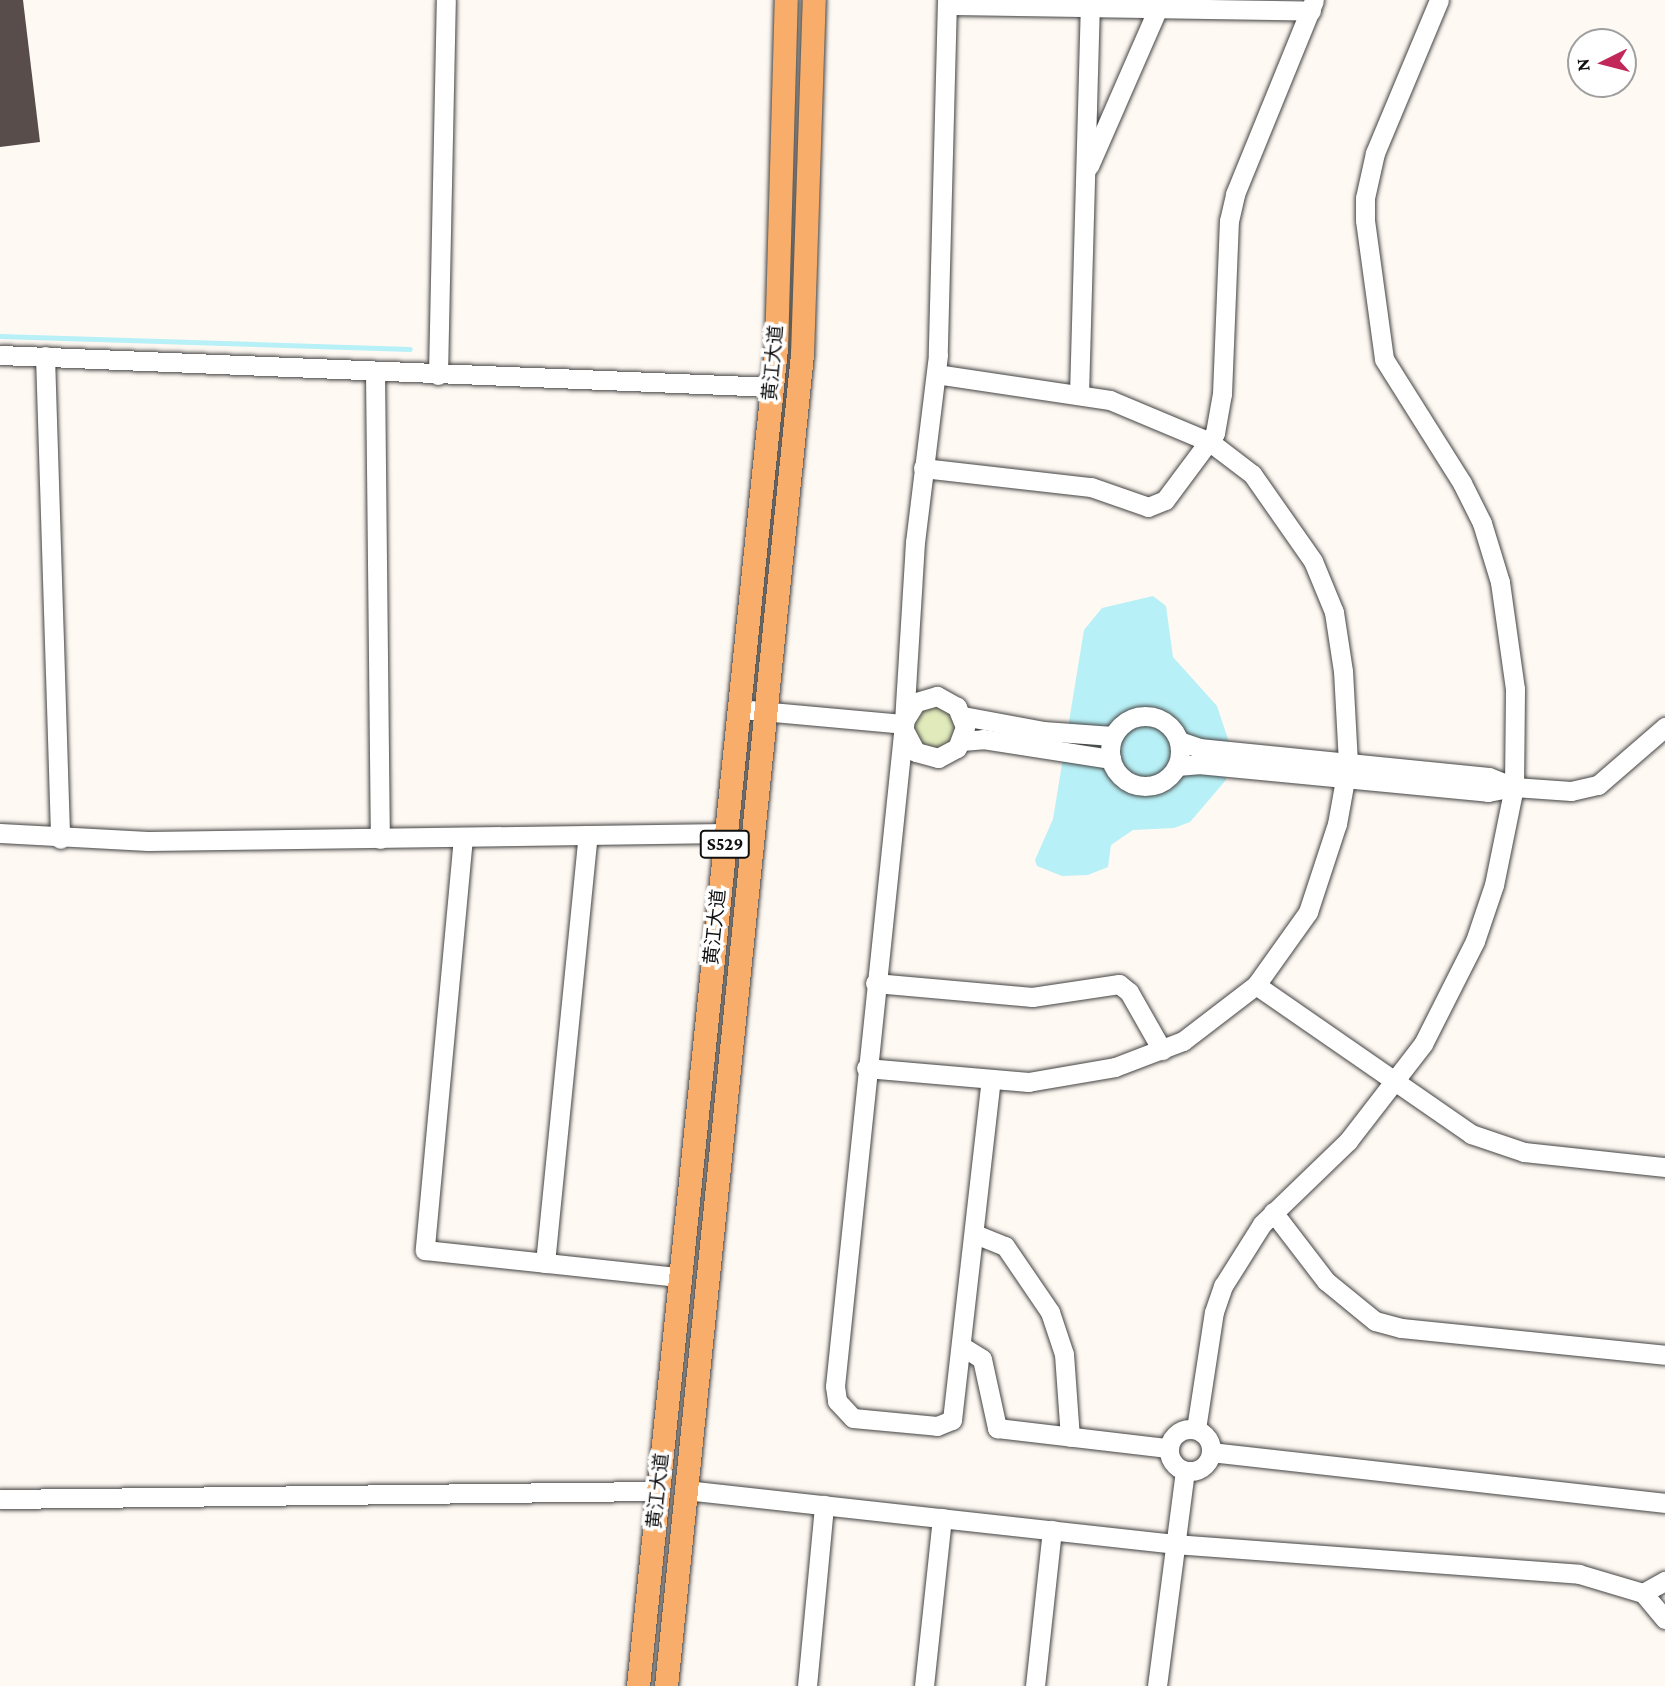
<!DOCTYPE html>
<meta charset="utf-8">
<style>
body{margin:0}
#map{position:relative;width:1665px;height:1686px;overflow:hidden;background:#fff9f3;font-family:"Crimson Pro","Noto Sans SC",serif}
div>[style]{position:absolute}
.green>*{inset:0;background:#e0eabb}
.round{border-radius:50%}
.water>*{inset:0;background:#b7f0f6}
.stream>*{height:5px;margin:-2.5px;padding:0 2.5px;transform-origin:2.5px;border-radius:2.5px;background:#b7f0f6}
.building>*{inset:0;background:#594d4c}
.roads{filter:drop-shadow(0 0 2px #434343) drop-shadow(0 0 2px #434343)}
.minor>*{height:19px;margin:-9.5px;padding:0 9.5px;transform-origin:9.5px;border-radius:9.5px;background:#fff}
.minor>.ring{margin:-9.5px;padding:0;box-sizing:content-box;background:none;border:19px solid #fff;border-radius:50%}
.major>*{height:23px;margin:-11.5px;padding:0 11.5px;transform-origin:11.5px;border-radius:11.5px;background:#f8ae6a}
span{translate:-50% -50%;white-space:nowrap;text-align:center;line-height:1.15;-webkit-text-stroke:7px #fff;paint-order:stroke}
.shield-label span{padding:2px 5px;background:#fff;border:2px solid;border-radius:5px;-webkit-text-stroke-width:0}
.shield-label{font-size:18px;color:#101010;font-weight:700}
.street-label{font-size:19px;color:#101010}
.north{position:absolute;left:1567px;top:28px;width:70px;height:70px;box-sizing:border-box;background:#fff;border:2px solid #9f9f9f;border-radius:50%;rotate:264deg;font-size:19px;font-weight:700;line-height:28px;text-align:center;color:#101010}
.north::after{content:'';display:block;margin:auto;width:24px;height:32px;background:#c12758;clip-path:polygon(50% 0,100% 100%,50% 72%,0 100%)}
</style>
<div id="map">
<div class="green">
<div class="round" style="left:913px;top:706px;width:42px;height:42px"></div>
</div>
<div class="water">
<div style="clip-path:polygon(1153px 596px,1166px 606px,1173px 657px,1217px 706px,1229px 742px,1226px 780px,1190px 822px,1174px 828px,1133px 830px,1111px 845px,1108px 867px,1088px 875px,1062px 876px,1037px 866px,1035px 860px,1053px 819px,1084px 630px,1102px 608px)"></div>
</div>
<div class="stream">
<div style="left:0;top:336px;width:410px;rotate:1.8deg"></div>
</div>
<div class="building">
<div style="clip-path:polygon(0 0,23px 0,40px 142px,0 147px)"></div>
</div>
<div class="roads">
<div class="minor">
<div style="left:947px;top:0;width:355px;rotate:91.5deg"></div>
<div style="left:938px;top:355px;width:188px;rotate:97deg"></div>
<div style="left:915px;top:542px;width:182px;rotate:93.5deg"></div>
<div style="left:904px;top:724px;width:666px;rotate:95.95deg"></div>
<div style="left:835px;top:1386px;width:15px;rotate:82deg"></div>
<div style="left:837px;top:1401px;width:23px;rotate:47deg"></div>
<div style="left:853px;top:1418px;width:84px;rotate:5.4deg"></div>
<div style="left:937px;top:1426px;width:16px;rotate:-22deg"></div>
<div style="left:952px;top:1420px;width:342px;rotate:-83.5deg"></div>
<div style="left:947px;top:5px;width:364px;rotate:0.9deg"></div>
<div style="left:1089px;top:166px;width:170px;rotate:-66.4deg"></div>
<div style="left:0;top:355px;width:773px;rotate:2.37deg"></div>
<div style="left:45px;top:356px;width:483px;rotate:88.2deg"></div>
<div style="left:375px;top:371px;width:468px;rotate:89.4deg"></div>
<div style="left:438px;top:375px;width:375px;rotate:-88.8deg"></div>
<div style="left:1079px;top:395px;width:388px;rotate:-88.4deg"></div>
<div style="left:923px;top:468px;width:169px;rotate:6.5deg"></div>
<div style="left:1091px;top:487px;width:60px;rotate:19.3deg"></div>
<div style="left:1148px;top:507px;width:18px;rotate:-22deg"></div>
<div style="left:1165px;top:500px;width:84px;rotate:-53.3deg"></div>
<div style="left:1215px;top:433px;width:40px;rotate:-80deg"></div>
<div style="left:1222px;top:394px;width:173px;rotate:-87.7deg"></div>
<div style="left:1229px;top:221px;width:28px;rotate:-77deg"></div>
<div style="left:1235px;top:194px;width:209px;rotate:-67.8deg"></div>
<div style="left:739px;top:709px;width:166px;rotate:5.2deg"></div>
<div class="ring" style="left:1110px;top:716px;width:51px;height:51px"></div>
<div style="left:963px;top:716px;width:81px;rotate:10.6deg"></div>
<div style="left:1043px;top:731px;width:70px;rotate:4.1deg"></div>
<div style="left:903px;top:728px;width:27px;rotate:62deg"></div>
<div style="left:916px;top:752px;width:23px;rotate:15deg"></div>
<div style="left:938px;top:758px;width:21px;rotate:-28deg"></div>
<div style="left:957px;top:748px;width:22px;rotate:-69deg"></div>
<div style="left:965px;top:727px;width:22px;rotate:-112deg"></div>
<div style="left:957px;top:707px;width:23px;rotate:-151deg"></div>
<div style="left:937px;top:696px;width:22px;rotate:164deg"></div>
<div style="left:916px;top:702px;width:22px;rotate:122deg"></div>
<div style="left:962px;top:741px;width:21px;rotate:-5deg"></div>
<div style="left:983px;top:739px;width:130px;rotate:8.9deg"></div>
<div style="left:1179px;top:741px;width:21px;rotate:19deg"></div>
<div style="left:1199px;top:748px;width:291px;rotate:5.7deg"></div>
<div style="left:1489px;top:777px;width:27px;rotate:22deg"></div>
<div style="left:1514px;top:787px;width:57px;rotate:4deg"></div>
<div style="left:1571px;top:791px;width:28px;rotate:-13deg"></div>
<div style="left:1598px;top:785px;width:89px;rotate:-40.9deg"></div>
<div style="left:1177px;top:766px;width:21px;rotate:-5deg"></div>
<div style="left:1198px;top:764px;width:291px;rotate:5.5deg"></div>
<div style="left:1488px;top:792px;width:26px;rotate:-11deg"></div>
<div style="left:0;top:833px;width:148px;rotate:3.1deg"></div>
<div style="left:148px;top:841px;width:578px;rotate:-0.79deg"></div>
<div style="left:463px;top:837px;width:415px;rotate:95.3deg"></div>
<div style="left:425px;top:1250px;width:255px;rotate:6.1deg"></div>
<div style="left:875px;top:983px;width:158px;rotate:5.1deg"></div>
<div style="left:1032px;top:997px;width:88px;rotate:-8.5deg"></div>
<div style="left:1119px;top:984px;width:13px;rotate:39deg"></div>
<div style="left:1129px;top:992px;width:67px;rotate:60.4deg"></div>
<div style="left:1256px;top:985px;width:262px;rotate:34.7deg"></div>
<div style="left:1471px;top:1134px;width:56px;rotate:18.8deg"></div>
<div style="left:1524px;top:1152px;width:142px;rotate:6.1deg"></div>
<div style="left:866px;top:1068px;width:163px;rotate:4.9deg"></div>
<div style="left:1028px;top:1082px;width:88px;rotate:-9.8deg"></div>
<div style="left:1115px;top:1067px;width:73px;rotate:-20.9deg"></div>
<div style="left:1183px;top:1041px;width:92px;rotate:-37.5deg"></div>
<div style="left:1256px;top:985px;width:90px;rotate:-54.5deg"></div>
<div style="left:1308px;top:912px;width:93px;rotate:-71.8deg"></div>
<div style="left:1337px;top:824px;width:62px;rotate:-79.8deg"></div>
<div style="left:1348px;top:763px;width:92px;rotate:-93.1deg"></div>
<div style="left:1343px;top:671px;width:60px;rotate:-98.7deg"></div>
<div style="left:1334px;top:612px;width:55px;rotate:-112.4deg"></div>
<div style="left:1313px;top:561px;width:106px;rotate:-125deg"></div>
<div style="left:1252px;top:474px;width:53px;rotate:-142.7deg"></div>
<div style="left:1210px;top:442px;width:108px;rotate:-157.2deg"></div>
<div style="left:1110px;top:400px;width:176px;rotate:-171.5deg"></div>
<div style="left:1273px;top:1212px;width:87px;rotate:52.5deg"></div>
<div style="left:1326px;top:1281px;width:63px;rotate:39.2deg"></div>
<div style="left:1375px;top:1321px;width:27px;rotate:15deg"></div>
<div style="left:1401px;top:1328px;width:265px;rotate:5.8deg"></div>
<div style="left:975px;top:1234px;width:32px;rotate:22deg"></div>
<div style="left:1005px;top:1246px;width:80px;rotate:55.7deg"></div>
<div style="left:1050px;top:1312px;width:44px;rotate:71.6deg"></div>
<div style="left:1064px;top:1354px;width:83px;rotate:85.9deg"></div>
<div style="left:545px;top:1263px;width:430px;rotate:-84.3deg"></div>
<div style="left:963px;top:1347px;width:22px;rotate:32deg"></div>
<div style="left:982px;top:1359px;width:71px;rotate:77.7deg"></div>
<div style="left:997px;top:1428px;width:172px;rotate:6.7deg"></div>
<div class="ring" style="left:1169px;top:1429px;width:23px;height:23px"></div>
<div style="left:1196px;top:1429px;width:118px;rotate:-81.3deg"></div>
<div style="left:1214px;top:1312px;width:28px;rotate:-71deg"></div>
<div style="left:1223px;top:1286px;width:73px;rotate:-57.8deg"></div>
<div style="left:1262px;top:1224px;width:120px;rotate:-44deg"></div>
<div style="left:1348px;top:1141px;width:123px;rotate:-52.3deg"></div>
<div style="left:1423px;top:1044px;width:115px;rotate:-63.2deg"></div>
<div style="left:1475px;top:941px;width:59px;rotate:-71.3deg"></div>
<div style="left:1494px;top:885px;width:100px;rotate:-78.5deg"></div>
<div style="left:1514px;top:787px;width:98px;rotate:-89.4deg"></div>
<div style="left:1515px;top:689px;width:108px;rotate:-98deg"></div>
<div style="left:1500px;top:582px;width:62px;rotate:-107deg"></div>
<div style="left:1482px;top:523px;width:45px;rotate:-116.6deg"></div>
<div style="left:1462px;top:483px;width:146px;rotate:-122.2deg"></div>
<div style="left:1384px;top:359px;width:140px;rotate:-97.8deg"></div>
<div style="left:1365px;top:220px;width:22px;rotate:-90deg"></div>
<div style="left:1365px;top:198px;width:46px;rotate:-77.5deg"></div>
<div style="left:1375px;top:153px;width:166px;rotate:-67.3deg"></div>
<div style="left:1211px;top:1452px;width:457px;rotate:6.4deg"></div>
<div style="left:686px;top:1490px;width:491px;rotate:6.3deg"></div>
<div style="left:1174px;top:1544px;width:406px;rotate:4.2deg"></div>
<div style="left:1579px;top:1574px;width:67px;rotate:16.5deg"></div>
<div style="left:1643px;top:1593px;width:34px;rotate:50deg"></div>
<div style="left:0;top:1499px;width:658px;rotate:-0.7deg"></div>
<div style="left:1643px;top:1593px;width:25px;rotate:-29deg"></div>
<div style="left:807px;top:1686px;width:182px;rotate:-84.6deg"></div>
<div style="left:924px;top:1686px;width:169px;rotate:-83.9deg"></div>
<div style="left:1035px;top:1686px;width:157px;rotate:-83.8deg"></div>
<div style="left:1157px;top:1686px;width:217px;rotate:-82.6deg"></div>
</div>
<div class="major">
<div style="left:638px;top:1686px;width:1344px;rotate:-84.11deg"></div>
<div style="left:776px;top:349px;width:349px;rotate:-88.4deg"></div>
<div style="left:666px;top:1686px;width:1339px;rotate:-84.17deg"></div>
<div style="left:802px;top:354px;width:354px;rotate:-88.1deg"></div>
</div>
</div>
<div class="shield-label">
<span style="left:725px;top:844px">S529</span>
</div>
<div class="street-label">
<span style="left:773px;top:363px;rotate:-85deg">黄江大道</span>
<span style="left:715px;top:927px;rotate:-84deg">黄江大道</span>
<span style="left:658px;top:1491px;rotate:-84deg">黄江大道</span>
</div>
<div class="north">N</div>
</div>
